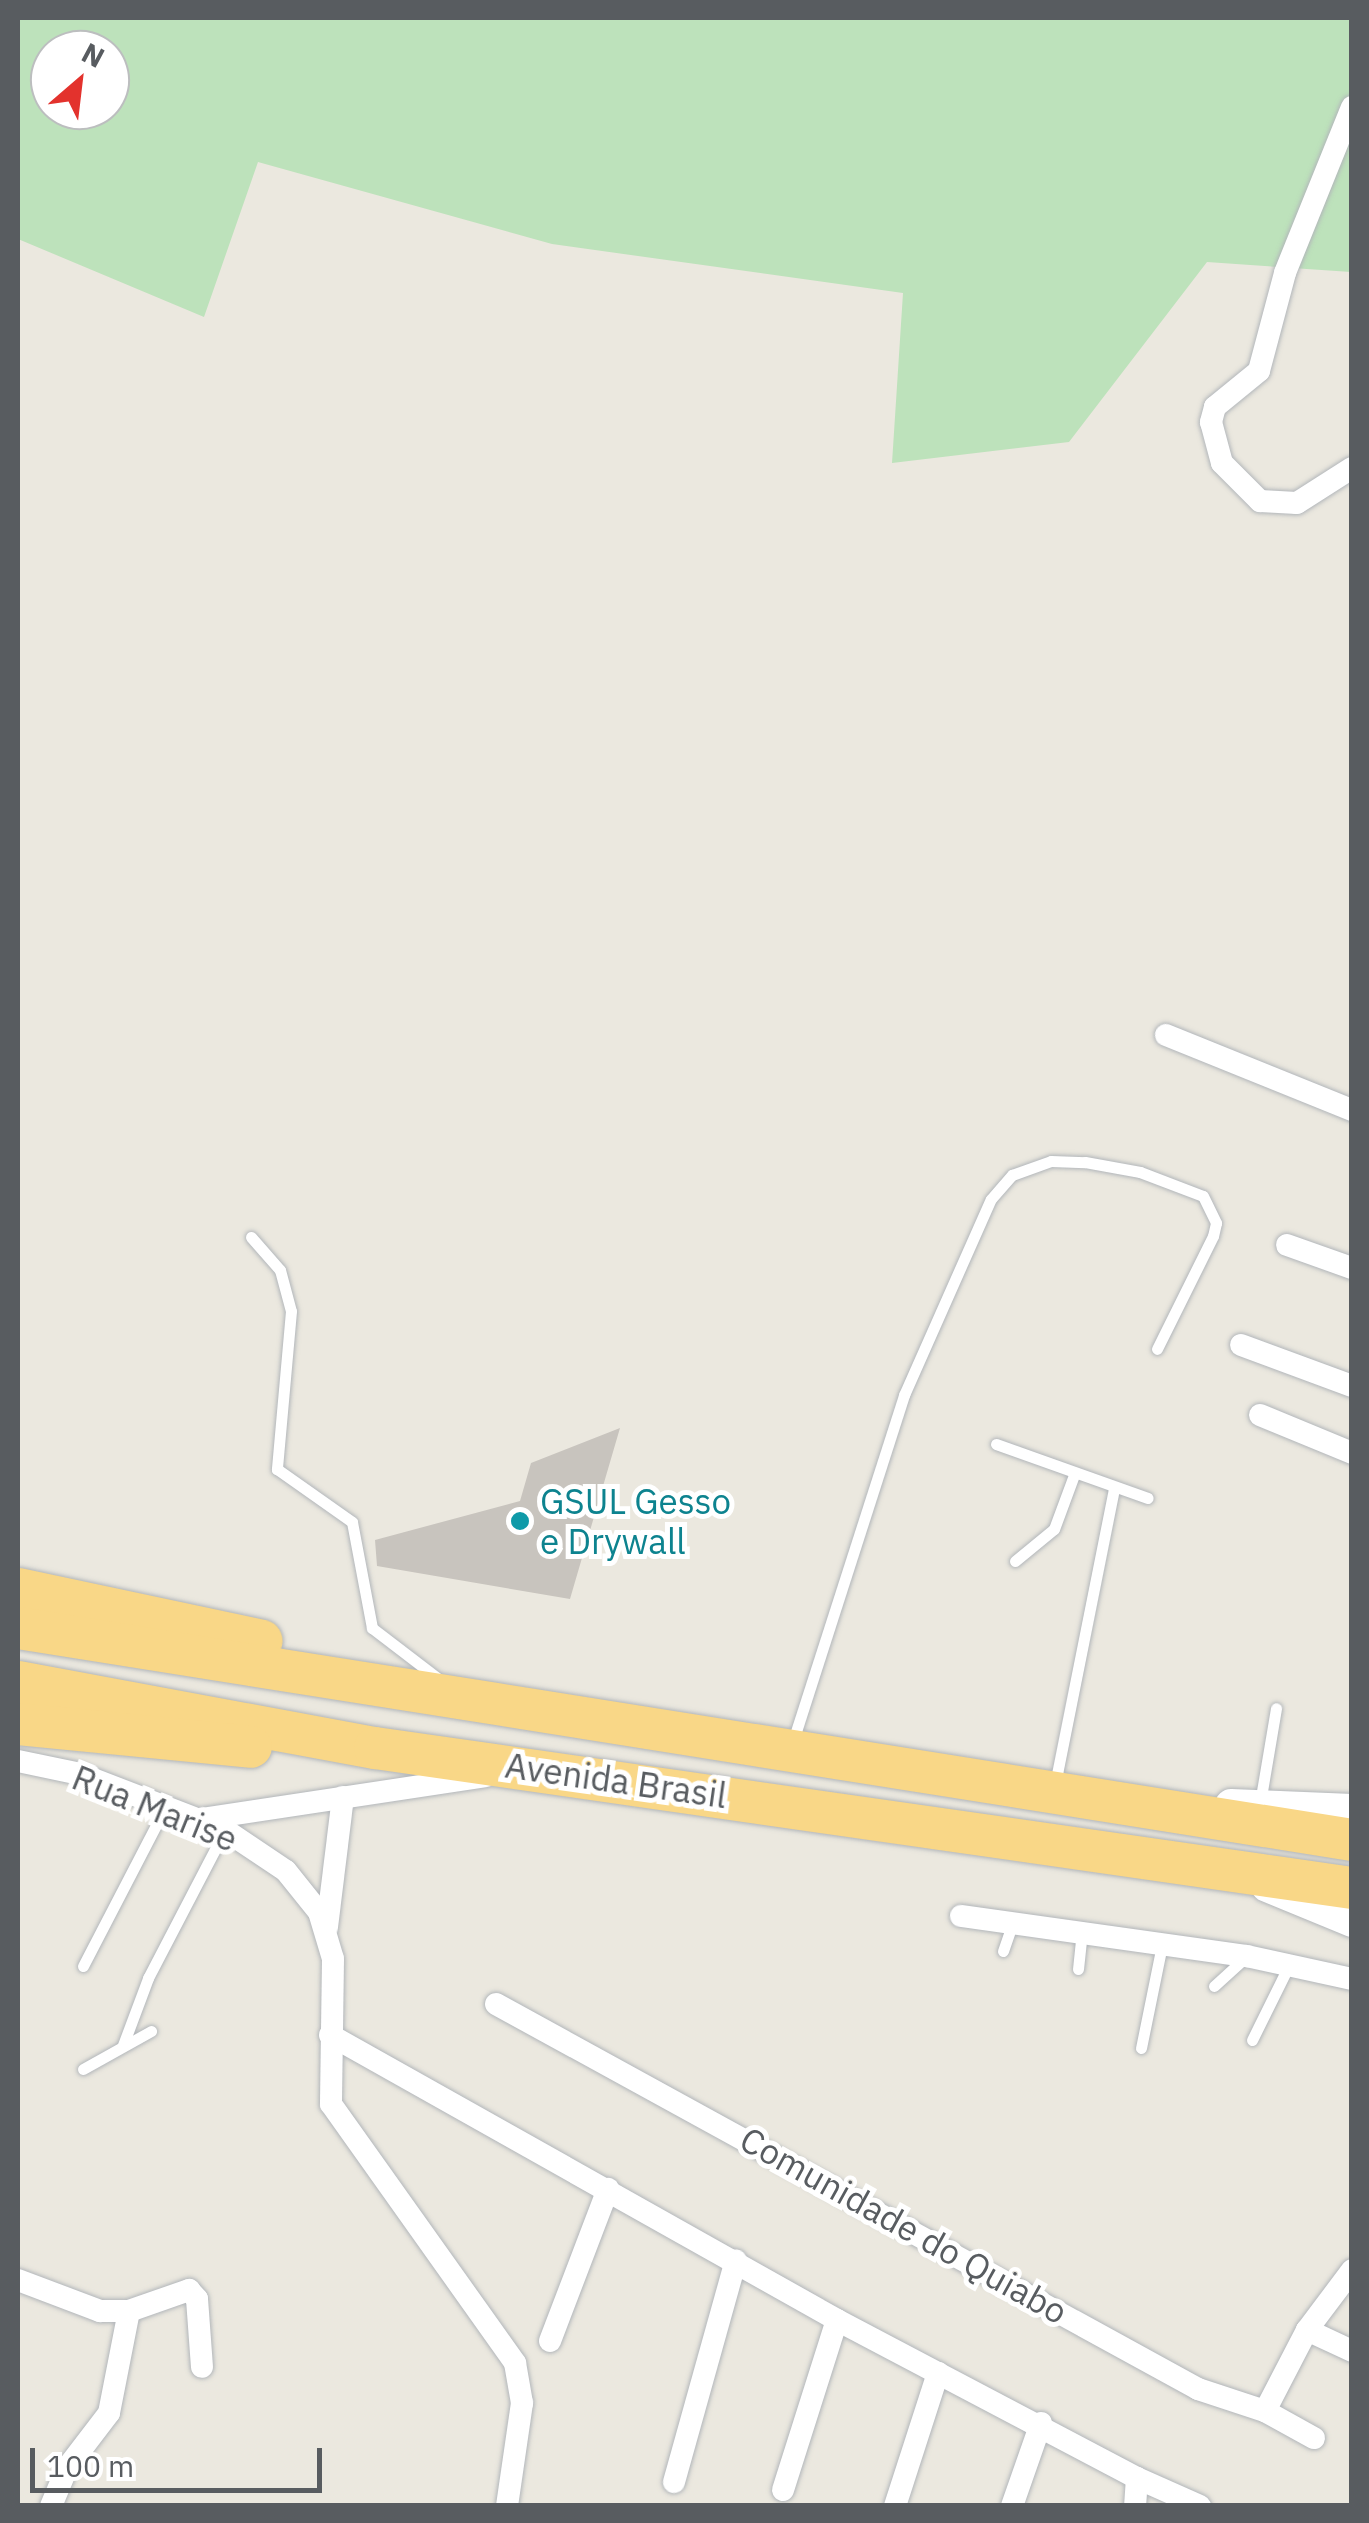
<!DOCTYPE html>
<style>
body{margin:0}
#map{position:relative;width:1369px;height:2523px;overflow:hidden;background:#ebe8df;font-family:"IBM Plex Sans",sans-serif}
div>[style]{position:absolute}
.green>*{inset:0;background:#bde2bb}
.building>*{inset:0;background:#c8c4be}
.roads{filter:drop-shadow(0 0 2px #b2b6ba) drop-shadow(0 0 2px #b2b6ba)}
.lane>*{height:11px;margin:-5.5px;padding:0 5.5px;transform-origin:5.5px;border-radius:5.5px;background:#fff}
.street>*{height:22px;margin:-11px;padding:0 11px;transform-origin:11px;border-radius:11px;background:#fff}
.secondary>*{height:32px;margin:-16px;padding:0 16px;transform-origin:16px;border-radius:16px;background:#fff}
.highway>*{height:42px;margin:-21px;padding:0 21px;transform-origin:21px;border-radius:21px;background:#f9d787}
.dots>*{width:28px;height:28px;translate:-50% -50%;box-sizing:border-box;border:5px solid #fff;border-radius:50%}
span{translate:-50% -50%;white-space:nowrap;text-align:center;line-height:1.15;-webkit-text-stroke:10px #fff;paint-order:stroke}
.culture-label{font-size:35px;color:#0d838f}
.left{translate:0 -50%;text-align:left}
.street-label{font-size:35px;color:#585c60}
.frame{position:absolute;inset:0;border:20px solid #585c60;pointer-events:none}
.north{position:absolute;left:30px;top:30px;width:100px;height:100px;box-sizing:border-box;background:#fff;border:2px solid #bcbebf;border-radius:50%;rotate:28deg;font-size:28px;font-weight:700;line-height:40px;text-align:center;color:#585c60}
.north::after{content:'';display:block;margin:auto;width:35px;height:45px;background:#e3322d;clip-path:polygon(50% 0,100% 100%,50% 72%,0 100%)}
.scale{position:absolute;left:30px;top:2448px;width:292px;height:45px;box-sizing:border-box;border:5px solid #585c60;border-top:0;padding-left:12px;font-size:30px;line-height:35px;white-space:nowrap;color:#585c60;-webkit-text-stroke:8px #fff;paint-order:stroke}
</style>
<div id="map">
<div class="green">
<div style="clip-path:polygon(evenodd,18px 18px,1351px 18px,1351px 272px,1207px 262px,1069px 442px,892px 463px,903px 293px,552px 244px,258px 162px,204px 317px,18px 239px,18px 18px,50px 50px,110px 50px,110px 110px,50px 110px,50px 50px)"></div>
</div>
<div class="building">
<div style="clip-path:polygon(620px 1428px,570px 1599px,377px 1566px,375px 1540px,520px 1501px,531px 1463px)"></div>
</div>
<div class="roads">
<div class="lane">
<div style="left:251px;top:1237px;width:44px;rotate:48.7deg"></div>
<div style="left:280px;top:1270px;width:42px;rotate:75deg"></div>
<div style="left:291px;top:1311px;width:159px;rotate:95.1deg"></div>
<div style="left:277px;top:1469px;width:92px;rotate:35.2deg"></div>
<div style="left:352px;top:1522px;width:108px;rotate:79.3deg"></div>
<div style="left:372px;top:1628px;width:91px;rotate:37.4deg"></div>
<div style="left:996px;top:1444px;width:161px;rotate:19.6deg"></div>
<div style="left:1015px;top:1561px;width:50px;rotate:-39.4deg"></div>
<div style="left:1054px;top:1529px;width:58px;rotate:-69.7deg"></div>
<div style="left:792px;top:1744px;width:367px;rotate:-72.2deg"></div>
<div style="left:904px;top:1395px;width:214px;rotate:-66.1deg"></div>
<div style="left:991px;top:1199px;width:32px;rotate:-49deg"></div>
<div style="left:1012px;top:1175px;width:41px;rotate:-19.7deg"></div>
<div style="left:1051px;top:1161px;width:34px;rotate:2deg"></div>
<div style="left:1085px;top:1162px;width:56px;rotate:10.3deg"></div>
<div style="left:1140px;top:1172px;width:67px;rotate:20.9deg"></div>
<div style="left:1203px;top:1196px;width:30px;rotate:64deg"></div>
<div style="left:1216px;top:1223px;width:13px;rotate:103deg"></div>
<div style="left:1213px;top:1236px;width:126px;rotate:116.4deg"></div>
<div style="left:1055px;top:1784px;width:301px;rotate:-78.7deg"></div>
<div style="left:1260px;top:1803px;width:96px;rotate:-80.4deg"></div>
<div style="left:1003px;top:1951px;width:31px;rotate:-71deg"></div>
<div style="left:83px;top:1966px;width:180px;rotate:-62.6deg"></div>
<div style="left:1078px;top:1969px;width:36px;rotate:-84deg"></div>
<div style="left:1214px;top:1986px;width:45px;rotate:-42.3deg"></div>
<div style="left:1252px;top:2040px;width:84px;rotate:-63.7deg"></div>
<div style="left:123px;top:2045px;width:72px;rotate:-69.5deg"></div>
<div style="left:148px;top:1978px;width:167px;rotate:-62.5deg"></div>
<div style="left:1141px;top:2048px;width:105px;rotate:-78.5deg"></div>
<div style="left:83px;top:2069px;width:78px;rotate:-29.2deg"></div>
</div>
<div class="street">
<div style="left:1352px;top:107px;width:179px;rotate:112deg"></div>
<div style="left:1285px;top:273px;width:101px;rotate:104.9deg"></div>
<div style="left:1259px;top:371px;width:57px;rotate:140.7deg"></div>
<div style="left:1215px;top:407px;width:16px;rotate:105deg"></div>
<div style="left:1211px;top:422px;width:42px;rotate:75deg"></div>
<div style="left:1222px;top:463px;width:54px;rotate:45deg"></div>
<div style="left:1260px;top:501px;width:37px;rotate:3deg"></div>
<div style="left:1297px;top:503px;width:65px;rotate:-32.5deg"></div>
<div style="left:1166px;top:1035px;width:201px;rotate:22deg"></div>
<div style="left:1287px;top:1245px;width:69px;rotate:19.5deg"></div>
<div style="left:1241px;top:1345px;width:118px;rotate:20.3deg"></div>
<div style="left:1260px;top:1415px;width:100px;rotate:22.4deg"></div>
<div style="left:18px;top:1761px;width:63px;rotate:11.8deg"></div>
<div style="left:80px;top:1774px;width:155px;rotate:21.1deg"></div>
<div style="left:225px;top:1830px;width:73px;rotate:33.9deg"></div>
<div style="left:286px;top:1871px;width:53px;rotate:51.2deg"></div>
<div style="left:319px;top:1912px;width:49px;rotate:73.4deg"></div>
<div style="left:333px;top:1959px;width:145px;rotate:90.8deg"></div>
<div style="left:331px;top:2104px;width:318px;rotate:54.6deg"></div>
<div style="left:515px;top:2363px;width:41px;rotate:80.1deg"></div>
<div style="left:522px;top:2403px;width:104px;rotate:98.3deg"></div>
<div style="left:202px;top:1819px;width:286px;rotate:-8.6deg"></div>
<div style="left:961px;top:1916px;width:289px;rotate:8deg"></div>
<div style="left:1247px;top:1956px;width:107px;rotate:12.4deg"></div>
<div style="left:327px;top:1927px;width:131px;rotate:-83deg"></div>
<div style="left:496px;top:2004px;width:801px;rotate:28.74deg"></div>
<div style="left:1198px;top:2389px;width:71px;rotate:18.2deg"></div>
<div style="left:1265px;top:2411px;width:56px;rotate:28.9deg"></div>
<div style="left:330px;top:2035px;width:582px;rotate:29.34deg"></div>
<div style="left:837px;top:2320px;width:339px;rotate:27.8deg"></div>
<div style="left:1137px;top:2478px;width:28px;rotate:94deg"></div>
<div style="left:18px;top:2280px;width:88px;rotate:20.7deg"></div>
<div style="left:100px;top:2311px;width:29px"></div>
<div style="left:129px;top:2311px;width:64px;rotate:-19.3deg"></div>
<div style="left:189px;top:2290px;width:12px;rotate:48deg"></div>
<div style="left:197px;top:2299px;width:68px;rotate:85.8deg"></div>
<div style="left:1307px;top:2330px;width:75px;rotate:-53.1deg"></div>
<div style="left:550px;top:2341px;width:163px;rotate:-69.1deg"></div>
<div style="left:1265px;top:2411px;width:91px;rotate:-62.6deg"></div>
<div style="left:1307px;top:2330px;width:50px;rotate:25deg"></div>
<div style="left:1137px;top:2478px;width:69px;rotate:24deg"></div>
<div style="left:674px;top:2482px;width:230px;rotate:-74.4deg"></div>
<div style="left:783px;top:2490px;width:178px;rotate:-72.4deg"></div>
<div style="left:51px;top:2506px;width:41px;rotate:-67.2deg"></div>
<div style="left:67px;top:2468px;width:69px;rotate:-52.6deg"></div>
<div style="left:109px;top:2413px;width:104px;rotate:-78.9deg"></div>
<div style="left:895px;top:2506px;width:140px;rotate:-72.1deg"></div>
<div style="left:1012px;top:2506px;width:88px;rotate:-70.7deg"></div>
</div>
<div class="secondary">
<div style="left:1231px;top:1805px;width:121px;rotate:2.4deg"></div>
<div style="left:1267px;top:1886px;width:92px;rotate:22.4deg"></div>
</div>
<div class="highway">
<div style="left:18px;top:1589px;width:249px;rotate:12deg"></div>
<div style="left:18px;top:1628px;width:1351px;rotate:9.03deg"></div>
<div style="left:18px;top:1682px;width:363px;rotate:10.5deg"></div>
<div style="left:375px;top:1748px;width:987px;rotate:8.15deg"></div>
<div style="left:18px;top:1724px;width:234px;rotate:5.6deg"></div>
</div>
</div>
<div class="dots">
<div style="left:520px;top:1521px;background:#0f9aa8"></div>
</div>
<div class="culture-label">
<span class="left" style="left:540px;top:1521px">GSUL Gesso<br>e Drywall</span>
</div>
<div class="street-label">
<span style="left:616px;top:1780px;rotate:8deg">Avenida Brasil</span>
<span style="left:155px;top:1808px;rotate:22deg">Rua Marise</span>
<span style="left:904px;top:2225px;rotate:29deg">Comunidade do Quiabo</span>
</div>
<div class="frame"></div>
<div class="north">N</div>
<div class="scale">100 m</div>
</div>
